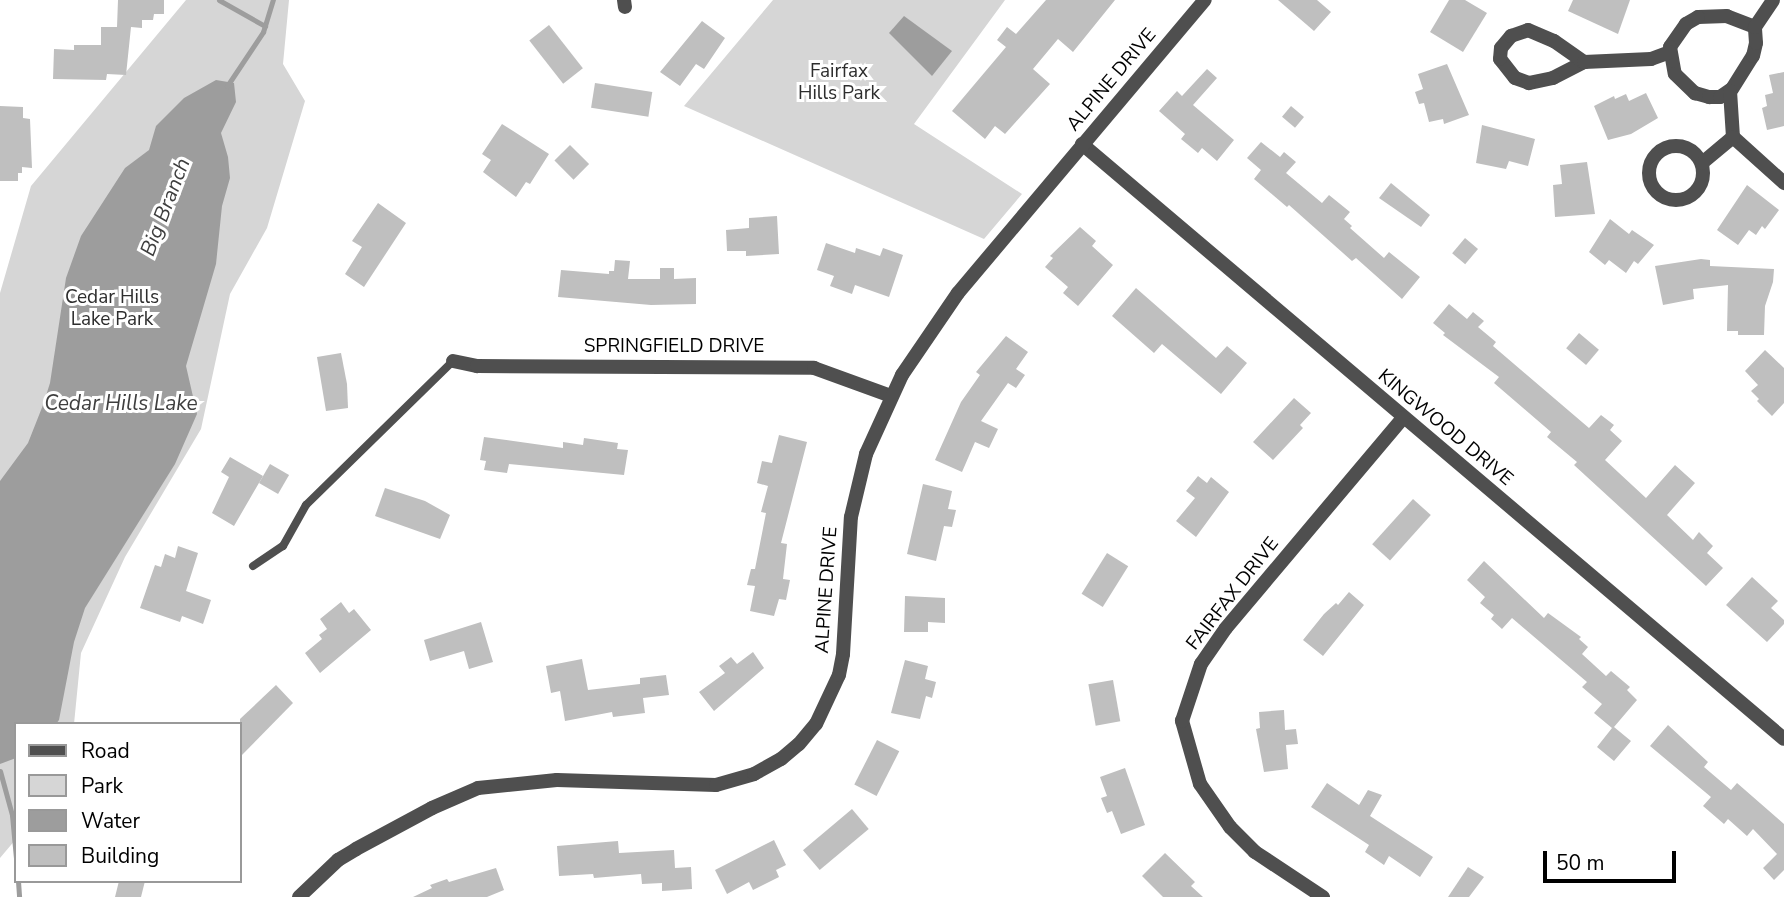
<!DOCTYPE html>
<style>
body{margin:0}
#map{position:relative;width:1784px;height:897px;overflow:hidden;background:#fff;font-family:"Nunito Sans",sans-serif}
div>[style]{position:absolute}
.green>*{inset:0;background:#d6d6d6}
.water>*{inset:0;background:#9d9d9d}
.stream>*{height:5px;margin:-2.5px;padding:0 2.5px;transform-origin:2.5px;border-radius:2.5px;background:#9d9d9d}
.building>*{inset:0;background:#bfbfbf;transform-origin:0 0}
.service>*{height:8px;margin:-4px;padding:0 4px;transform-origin:4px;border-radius:4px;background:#4f4f4f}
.minor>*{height:14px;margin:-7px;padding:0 7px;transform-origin:7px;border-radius:7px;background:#4f4f4f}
.minor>.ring{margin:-7px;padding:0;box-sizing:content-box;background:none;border:14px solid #4f4f4f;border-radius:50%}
span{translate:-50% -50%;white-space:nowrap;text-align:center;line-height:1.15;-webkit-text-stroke:6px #fff;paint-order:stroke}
.park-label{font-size:19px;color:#2d2d2d}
.street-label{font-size:19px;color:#000}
.water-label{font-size:21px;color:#3e3e3e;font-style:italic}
.legend{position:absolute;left:14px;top:722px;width:228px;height:161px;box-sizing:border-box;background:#fff;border:2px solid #999;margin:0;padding:9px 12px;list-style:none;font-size:21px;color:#000}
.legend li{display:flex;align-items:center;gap:14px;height:35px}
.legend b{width:35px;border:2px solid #999}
.scale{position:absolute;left:1543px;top:851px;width:133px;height:32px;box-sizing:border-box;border:4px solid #000;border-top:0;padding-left:9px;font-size:21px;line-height:24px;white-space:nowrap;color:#000;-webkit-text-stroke:5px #fff;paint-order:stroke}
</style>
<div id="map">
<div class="green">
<div style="clip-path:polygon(186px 0,289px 0,283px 64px,305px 101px,267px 228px,230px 294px,201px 429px,125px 557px,81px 653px,74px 724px,16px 724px,16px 839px,0 858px,0 293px,31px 186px)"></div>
<div style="clip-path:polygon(773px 0,1005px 0,914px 124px,1022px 194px,984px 239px,684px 106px)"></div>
</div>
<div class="water">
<div style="clip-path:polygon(904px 16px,952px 51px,932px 76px,889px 33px)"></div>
<div style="clip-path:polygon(216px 80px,234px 83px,236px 102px,221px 133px,228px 157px,230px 178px,222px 206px,216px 264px,186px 366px,197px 414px,175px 464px,85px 608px,74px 642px,59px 720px,56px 724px,16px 724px,16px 758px,0 764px,0 481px,28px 443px,43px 405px,50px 383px,66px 278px,81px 236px,125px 168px,149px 150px,156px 126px,184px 98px)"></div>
</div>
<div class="stream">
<div style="left:219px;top:0;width:53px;rotate:29.5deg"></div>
<div style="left:227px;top:86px;width:65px;rotate:-56.3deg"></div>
<div style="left:263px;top:32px;width:34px;rotate:-73deg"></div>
<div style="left:0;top:771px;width:46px;rotate:74.7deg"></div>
<div style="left:12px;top:815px;width:43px;rotate:84.7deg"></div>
<div style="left:18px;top:881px;width:16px;rotate:86deg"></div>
</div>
<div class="building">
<div style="clip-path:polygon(118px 0,164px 0,164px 14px,154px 14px,153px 20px,142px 20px,142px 28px,131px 27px,126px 75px,107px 74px,106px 80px,53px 79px,54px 49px,74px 50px,74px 45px,101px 45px,101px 27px,117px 27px)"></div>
<div style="clip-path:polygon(1046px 0,1115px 0,1073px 52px,1058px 39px,1033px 69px,1050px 84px,1005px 134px,995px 126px,985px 139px,952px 111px,1006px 47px,997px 40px,1007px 27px,1016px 34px)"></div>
<div style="clip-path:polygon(1278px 0,1317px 0,1331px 12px,1314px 31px)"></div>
<div style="clip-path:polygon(1449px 0,1465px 0,1487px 13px,1463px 52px,1430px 32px)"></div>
<div style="clip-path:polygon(1573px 0,1630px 0,1618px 34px,1568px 11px)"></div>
<div style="clip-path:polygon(702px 21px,725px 38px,704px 69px,696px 64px,680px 86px,660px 72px)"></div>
<div style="left:549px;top:25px;width:55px;height:25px;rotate:52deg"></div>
<div style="clip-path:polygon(1447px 64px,1469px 115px,1444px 124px,1443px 119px,1429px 122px,1424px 103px,1419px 104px,1415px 92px,1423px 89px,1418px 74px)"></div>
<div style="clip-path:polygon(1207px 69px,1217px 78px,1193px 105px,1234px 140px,1217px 161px,1202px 148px,1198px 153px,1181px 139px,1185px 134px,1159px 111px,1177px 91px,1182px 96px)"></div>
<div style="clip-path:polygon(1784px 72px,1784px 126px,1767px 130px,1762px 108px,1767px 106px,1765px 95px,1773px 93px,1769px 75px)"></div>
<div style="left:595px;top:83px;width:58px;height:25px;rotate:9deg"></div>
<div style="clip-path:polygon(1646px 93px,1658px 118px,1631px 134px,1608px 140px,1594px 106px,1614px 96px,1615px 99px,1626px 94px,1629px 101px)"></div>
<div style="clip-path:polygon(0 106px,23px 107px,23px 118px,30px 119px,32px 168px,22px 167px,22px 173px,18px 173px,18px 181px,0 181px)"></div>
<div style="left:1291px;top:106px;width:17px;height:14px;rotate:40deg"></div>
<div style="clip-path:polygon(502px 124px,549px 154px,530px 184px,526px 182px,516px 197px,483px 172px,491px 160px,482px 154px)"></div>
<div style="clip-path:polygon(1482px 125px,1535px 139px,1528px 166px,1509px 161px,1506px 169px,1476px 163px)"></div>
<div style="clip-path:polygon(1261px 142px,1280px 157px,1284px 152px,1296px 162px,1286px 173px,1322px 203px,1329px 195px,1350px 212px,1344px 219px,1352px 226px,1350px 228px,1384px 258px,1389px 252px,1420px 277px,1402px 299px,1356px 258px,1352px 261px,1289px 205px,1287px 207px,1254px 179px,1261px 170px,1247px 158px)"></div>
<div style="left:570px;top:145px;width:27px;height:22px;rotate:45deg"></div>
<div style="clip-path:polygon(1587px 162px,1595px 214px,1555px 217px,1553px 185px,1562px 184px,1560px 165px)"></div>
<div style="clip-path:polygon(1391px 183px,1430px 215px,1421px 227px,1379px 198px)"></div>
<div style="clip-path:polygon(1747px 185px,1779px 210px,1765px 229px,1762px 226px,1756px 235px,1749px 230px,1738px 245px,1717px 230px)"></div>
<div style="clip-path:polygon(378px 203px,406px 223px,364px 287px,345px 274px,362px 247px,352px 241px)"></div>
<div style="clip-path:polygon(777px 216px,779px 254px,746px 256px,746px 251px,727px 251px,726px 230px,749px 228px,749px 218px)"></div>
<div style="clip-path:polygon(1610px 219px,1629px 234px,1632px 230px,1654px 245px,1638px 264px,1634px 261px,1626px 273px,1609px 260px,1605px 265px,1589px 252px)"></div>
<div style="clip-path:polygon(1080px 227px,1096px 241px,1092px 246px,1113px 265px,1078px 306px,1063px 293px,1068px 287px,1045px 267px,1053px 258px,1050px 256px)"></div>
<div style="left:1465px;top:238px;width:17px;height:20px;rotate:40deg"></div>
<div style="clip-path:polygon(826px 243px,855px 253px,856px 248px,880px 256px,883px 248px,903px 255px,889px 297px,855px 285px,852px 294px,830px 286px,834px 276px,817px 270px)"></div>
<div style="clip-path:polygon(1701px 259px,1710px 260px,1710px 266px,1774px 269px,1773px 282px,1765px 306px,1764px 335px,1738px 335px,1738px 331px,1727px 331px,1728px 285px,1693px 289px,1694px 299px,1663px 305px,1655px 266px)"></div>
<div style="clip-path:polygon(615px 260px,630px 261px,628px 279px,660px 279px,660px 268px,674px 268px,674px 279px,696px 278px,696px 304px,651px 305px,558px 297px,561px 270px,609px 274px,609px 271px,614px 271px)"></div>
<div style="clip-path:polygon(1136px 288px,1216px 358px,1227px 346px,1247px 363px,1221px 394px,1162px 344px,1154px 353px,1112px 316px)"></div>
<div style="clip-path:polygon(1449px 304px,1467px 319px,1473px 312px,1484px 321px,1478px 327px,1496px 342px,1493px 346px,1589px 428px,1601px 415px,1614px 425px,1610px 430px,1622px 441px,1605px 460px,1646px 498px,1675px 465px,1695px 483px,1667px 515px,1693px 540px,1699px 532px,1713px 546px,1707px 553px,1723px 568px,1706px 586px,1574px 465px,1577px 462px,1547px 437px,1551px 432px,1494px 383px,1499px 377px,1443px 335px,1445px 333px,1433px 323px)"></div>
<div style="left:1579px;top:333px;width:26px;height:20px;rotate:40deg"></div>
<div style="clip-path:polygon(1006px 336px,1028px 352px,1016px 369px,1025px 375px,1016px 388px,1008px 383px,981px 421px,998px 429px,989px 448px,975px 442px,962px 472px,935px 460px,961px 402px,980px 375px,976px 372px)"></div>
<div style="clip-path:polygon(1765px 350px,1784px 368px,1784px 403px,1772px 416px,1757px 401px,1759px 399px,1751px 391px,1758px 385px,1745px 371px)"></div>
<div style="clip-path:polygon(341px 353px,347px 384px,348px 408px,326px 411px,317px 357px)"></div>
<div style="clip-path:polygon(1294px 398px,1311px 413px,1300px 425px,1303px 428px,1273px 460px,1253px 442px)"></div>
<div style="clip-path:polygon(779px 435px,807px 442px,781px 543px,787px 544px,783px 579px,790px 580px,786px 600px,779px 599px,774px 616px,750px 611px,755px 586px,747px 585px,751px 569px,755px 569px,766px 513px,761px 512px,768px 486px,757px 483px,762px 461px,772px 463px)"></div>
<div style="clip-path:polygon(484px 437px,563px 448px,563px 442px,583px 445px,584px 438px,618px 443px,617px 449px,628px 450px,624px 475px,509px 464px,507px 473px,484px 470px,486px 461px,480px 460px)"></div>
<div style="clip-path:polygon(230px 457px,263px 476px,234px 526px,212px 513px,229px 477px,221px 472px)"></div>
<div style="left:270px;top:464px;width:22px;height:22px;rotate:30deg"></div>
<div style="clip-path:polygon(1198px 476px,1207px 483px,1211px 477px,1229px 492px,1196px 537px,1176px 521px,1195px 498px,1186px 491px)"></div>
<div style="clip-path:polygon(923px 484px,952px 491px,948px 509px,956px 510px,952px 527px,944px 526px,936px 561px,907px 554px)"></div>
<div style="clip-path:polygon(385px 488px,425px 501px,450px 515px,440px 539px,375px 516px)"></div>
<div style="left:1413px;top:499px;width:24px;height:61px;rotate:42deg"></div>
<div style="clip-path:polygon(178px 546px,198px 553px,186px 591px,211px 600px,203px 624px,182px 616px,180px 622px,140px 608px,155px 565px,161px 567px,165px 554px,175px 558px)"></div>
<div style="left:1107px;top:553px;width:25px;height:48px;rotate:32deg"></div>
<div style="clip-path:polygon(1484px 561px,1544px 618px,1548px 613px,1581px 637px,1579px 639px,1588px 647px,1582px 654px,1606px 676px,1611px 671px,1630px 687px,1627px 690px,1637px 700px,1614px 727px,1631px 741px,1614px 761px,1597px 747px,1612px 728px,1594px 713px,1602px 704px,1582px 687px,1587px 682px,1512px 618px,1502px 629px,1491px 619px,1494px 615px,1480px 603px,1485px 597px,1467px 580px)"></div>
<div style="clip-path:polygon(1752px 577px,1778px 601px,1771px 608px,1784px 620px,1784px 624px,1767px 642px,1726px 605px)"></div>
<div style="clip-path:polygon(1349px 592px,1364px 605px,1323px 656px,1303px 640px,1324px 614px,1336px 603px,1338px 605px)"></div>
<div style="clip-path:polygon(905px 596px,945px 598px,945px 623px,928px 622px,928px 632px,904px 632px)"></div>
<div style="clip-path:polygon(341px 602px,349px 613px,354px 609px,371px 630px,320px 673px,305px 653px,322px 639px,319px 635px,327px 629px,320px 619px)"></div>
<div style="clip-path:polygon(481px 622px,493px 662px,469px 669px,464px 651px,430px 661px,424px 640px)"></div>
<div style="clip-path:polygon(753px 652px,764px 668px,714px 711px,699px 692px,725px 673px,719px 666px,731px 657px,737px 664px)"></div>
<div style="clip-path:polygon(582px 659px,588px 690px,640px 684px,640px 678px,666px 675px,669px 695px,643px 698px,645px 713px,613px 717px,612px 712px,565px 721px,560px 691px,551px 693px,546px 666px)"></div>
<div style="clip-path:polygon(905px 660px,928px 666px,925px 679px,936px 682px,932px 698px,926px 696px,920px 719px,891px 713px)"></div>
<div style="left:1113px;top:680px;width:42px;height:25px;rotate:80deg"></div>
<div style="clip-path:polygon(276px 685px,293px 703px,240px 757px,240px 719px)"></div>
<div style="clip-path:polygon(1284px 710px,1285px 730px,1296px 729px,1298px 744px,1286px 745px,1288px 769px,1264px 772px,1256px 729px,1260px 728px,1259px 712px)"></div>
<div style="clip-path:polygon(1668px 725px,1708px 762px,1704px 767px,1731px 790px,1737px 783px,1784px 824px,1784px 870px,1774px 880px,1763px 868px,1777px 854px,1753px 829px,1747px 836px,1728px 819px,1724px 824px,1703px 806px,1711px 797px,1650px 746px)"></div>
<div style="left:877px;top:740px;width:25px;height:50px;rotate:27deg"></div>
<div style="clip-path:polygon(1125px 768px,1145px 825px,1121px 834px,1112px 811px,1107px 813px,1101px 798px,1107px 796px,1100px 777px)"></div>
<div style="clip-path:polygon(1327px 783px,1359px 805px,1368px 790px,1382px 795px,1370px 816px,1433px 857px,1420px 877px,1389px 856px,1384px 865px,1365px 852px,1369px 845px,1311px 807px)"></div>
<div style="left:852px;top:809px;width:26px;height:64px;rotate:50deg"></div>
<div style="clip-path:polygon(774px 840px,786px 865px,776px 870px,779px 877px,753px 890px,749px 882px,727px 894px,715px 870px)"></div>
<div style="clip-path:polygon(618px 841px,619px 853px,674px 850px,675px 868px,691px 867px,692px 889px,662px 891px,662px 883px,642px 884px,641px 874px,594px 878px,593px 874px,559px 876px,557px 846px)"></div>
<div style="clip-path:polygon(1165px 853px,1195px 882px,1191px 886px,1203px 897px,1163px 897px,1142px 876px)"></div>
<div style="clip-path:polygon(1468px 867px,1484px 877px,1469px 897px,1448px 897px)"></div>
<div style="clip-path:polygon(496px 868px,504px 890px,487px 897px,413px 897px,432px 888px,430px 885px,447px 879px,449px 882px)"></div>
<div style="clip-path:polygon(119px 881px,145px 881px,141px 897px,115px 897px)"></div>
</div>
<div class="service">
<div style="left:253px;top:566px;width:36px;rotate:-34deg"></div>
<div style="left:283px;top:546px;width:47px;rotate:-60.7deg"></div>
<div style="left:306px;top:505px;width:206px;rotate:-44.4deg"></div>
</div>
<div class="minor">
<div style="left:624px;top:0;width:7px;rotate:82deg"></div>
<div style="left:1755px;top:27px;width:30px;rotate:-159deg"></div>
<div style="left:1727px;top:16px;width:29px;rotate:178deg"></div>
<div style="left:1698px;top:17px;width:14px;rotate:150deg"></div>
<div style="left:1686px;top:24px;width:28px;rotate:125deg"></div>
<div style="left:1670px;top:47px;width:27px;rotate:80deg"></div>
<div style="left:1675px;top:74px;width:28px;rotate:44deg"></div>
<div style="left:1695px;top:93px;width:15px;rotate:16deg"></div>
<div style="left:1709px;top:97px;width:11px"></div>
<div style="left:1720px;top:97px;width:14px;rotate:-34deg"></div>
<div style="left:1732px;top:89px;width:39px;rotate:-58deg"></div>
<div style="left:1753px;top:56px;width:13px;rotate:-77deg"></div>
<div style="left:1756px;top:43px;width:16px;rotate:-94deg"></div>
<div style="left:1755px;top:27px;width:32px;rotate:-56deg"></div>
<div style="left:1584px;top:62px;width:35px;rotate:153deg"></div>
<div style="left:1553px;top:78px;width:25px;rotate:168deg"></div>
<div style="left:1529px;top:83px;width:15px;rotate:-160deg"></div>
<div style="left:1515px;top:78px;width:24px;rotate:-128deg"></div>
<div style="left:1500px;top:59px;width:11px;rotate:-85deg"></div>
<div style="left:1501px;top:48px;width:16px;rotate:-50deg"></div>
<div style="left:1511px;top:36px;width:18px;rotate:-19deg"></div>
<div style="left:1528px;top:30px;width:28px;rotate:23deg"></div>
<div style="left:1554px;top:41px;width:37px;rotate:35deg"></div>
<div style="left:1584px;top:62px;width:67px;rotate:-2.6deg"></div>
<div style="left:1651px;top:59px;width:20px;rotate:-20deg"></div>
<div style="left:1730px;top:91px;width:46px;rotate:86.3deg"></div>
<div style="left:1733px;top:137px;width:69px;rotate:42deg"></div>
<div style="left:1082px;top:144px;width:920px;rotate:40.28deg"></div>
<div class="ring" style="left:1649px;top:146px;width:40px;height:40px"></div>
<div style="left:1702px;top:163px;width:40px;rotate:-40deg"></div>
<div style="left:453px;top:361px;width:25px;rotate:12deg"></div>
<div style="left:477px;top:366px;width:337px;rotate:0.3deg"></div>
<div style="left:814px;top:368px;width:82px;rotate:20deg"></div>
<div style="left:299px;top:897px;width:54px;rotate:-43.5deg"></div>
<div style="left:338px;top:860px;width:21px;rotate:-31deg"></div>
<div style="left:356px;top:849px;width:86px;rotate:-28.3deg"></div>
<div style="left:432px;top:808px;width:50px;rotate:-23.5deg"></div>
<div style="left:478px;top:788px;width:79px;rotate:-5.8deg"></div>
<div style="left:557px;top:780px;width:159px;rotate:1.8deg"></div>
<div style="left:716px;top:785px;width:40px;rotate:-16deg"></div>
<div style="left:754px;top:774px;width:31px;rotate:-29deg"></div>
<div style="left:781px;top:759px;width:23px;rotate:-40deg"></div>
<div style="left:799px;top:744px;width:26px;rotate:-50deg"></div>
<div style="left:816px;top:724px;width:54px;rotate:-64.9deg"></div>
<div style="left:839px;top:675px;width:21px;rotate:-79deg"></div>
<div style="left:843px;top:654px;width:137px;rotate:-86.7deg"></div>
<div style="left:851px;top:517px;width:65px;rotate:-76.6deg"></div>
<div style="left:866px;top:454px;width:87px;rotate:-65.5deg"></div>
<div style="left:902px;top:375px;width:99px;rotate:-55.7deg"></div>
<div style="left:958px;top:293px;width:383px;rotate:-49.9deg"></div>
<div style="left:1323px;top:897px;width:82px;rotate:-146.5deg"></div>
<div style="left:1255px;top:852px;width:35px;rotate:-135deg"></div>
<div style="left:1230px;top:827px;width:52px;rotate:-124.9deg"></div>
<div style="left:1200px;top:784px;width:66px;rotate:-105.9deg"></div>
<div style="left:1182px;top:721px;width:60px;rotate:-71.6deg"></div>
<div style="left:1201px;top:664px;width:44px;rotate:-55.2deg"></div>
<div style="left:1226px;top:628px;width:275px;rotate:-49.9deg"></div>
</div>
<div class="park-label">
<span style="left:839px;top:83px">Fairfax<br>Hills Park</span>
<span style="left:112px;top:309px">Cedar Hills<br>Lake Park</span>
</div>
<div class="street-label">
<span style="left:1112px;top:80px;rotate:-50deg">ALPINE DRIVE</span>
<span style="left:674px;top:347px">SPRINGFIELD DRIVE</span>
<span style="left:1445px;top:428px;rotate:40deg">KINGWOOD DRIVE</span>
<span style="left:827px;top:590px;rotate:-86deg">ALPINE DRIVE</span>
<span style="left:1233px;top:594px;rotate:-52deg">FAIRFAX DRIVE</span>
</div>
<div class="water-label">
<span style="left:165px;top:207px;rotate:-69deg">Big Branch</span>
<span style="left:121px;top:403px">Cedar Hills Lake</span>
</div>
<ul class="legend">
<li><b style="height:9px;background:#4f4f4f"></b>Road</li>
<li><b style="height:19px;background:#d6d6d6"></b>Park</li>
<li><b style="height:19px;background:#9d9d9d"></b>Water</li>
<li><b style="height:19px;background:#bfbfbf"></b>Building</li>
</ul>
<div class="scale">50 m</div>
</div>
